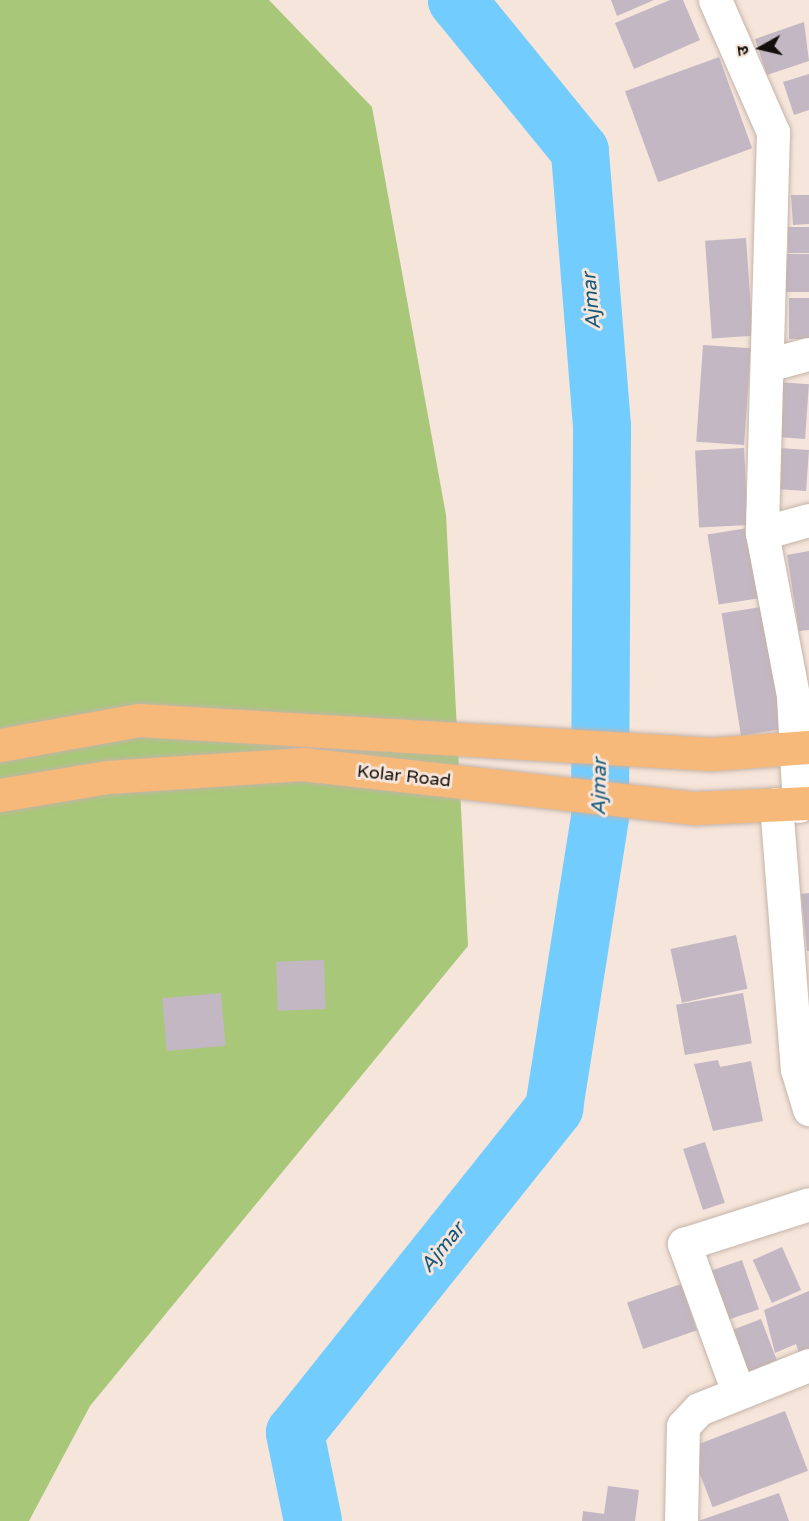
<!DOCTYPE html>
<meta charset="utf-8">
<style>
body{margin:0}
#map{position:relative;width:809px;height:1521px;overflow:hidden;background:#f6e5da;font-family:"Varela Round","Noto Sans Devanagari",sans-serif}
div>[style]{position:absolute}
.green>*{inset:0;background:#a8c779}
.river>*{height:58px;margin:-29px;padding:0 29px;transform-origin:29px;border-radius:29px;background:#73ccfe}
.building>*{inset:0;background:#c3b7c4;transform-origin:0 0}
.roads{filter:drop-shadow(0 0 2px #c4b4a9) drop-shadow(0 0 2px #c4b4a9)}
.minor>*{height:33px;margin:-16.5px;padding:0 16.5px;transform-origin:16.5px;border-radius:16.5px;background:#fff}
.major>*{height:33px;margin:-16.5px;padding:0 16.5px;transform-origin:16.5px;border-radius:16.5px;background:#f6b97a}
span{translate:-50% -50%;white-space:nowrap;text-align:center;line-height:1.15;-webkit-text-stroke:6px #f6e5da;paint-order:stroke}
.street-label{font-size:18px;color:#140f0b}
.water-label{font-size:20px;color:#15597a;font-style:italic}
.north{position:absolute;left:731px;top:18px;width:60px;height:60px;-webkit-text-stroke:4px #f6e5da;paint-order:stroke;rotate:262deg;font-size:16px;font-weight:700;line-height:24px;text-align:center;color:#140f0b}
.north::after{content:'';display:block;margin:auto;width:21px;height:27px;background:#140f0b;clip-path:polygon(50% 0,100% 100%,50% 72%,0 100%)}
</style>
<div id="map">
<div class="green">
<div style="clip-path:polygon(0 0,269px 0,372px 107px,446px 515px,468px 946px,90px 1406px,29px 1521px,0 1521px)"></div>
</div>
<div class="river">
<div style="left:313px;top:1521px;width:90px;rotate:-101.6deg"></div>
<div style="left:295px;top:1433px;width:416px;rotate:-51.4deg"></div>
<div style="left:554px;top:1108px;width:296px;rotate:-81deg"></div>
<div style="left:600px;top:816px;width:390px;rotate:-89.7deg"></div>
<div style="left:602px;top:426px;width:276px;rotate:-94.6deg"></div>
<div style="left:580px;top:151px;width:195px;rotate:-129.2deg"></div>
</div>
<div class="building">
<div style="clip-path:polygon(611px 0,654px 0,617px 16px)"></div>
<div style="clip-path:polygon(670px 0,683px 0,700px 40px,634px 69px,615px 23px)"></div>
<div style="clip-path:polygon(804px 22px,809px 61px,767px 75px,755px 39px)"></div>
<div style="left:719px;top:57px;width:97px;height:100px;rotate:70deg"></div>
<div style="clip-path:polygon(809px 74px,809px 110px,794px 115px,783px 82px)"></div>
<div style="clip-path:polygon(791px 195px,809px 195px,809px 224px,793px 225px)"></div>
<div style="left:809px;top:227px;width:26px;height:21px;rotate:90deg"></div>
<div style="left:746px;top:238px;width:98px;height:41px;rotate:86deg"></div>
<div style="left:809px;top:254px;width:38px;height:35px;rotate:90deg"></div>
<div style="left:809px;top:298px;width:41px;height:20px;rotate:90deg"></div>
<div style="left:703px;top:345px;width:48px;height:97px;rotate:4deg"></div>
<div style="left:778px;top:382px;width:31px;height:55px;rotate:4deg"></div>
<div style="left:744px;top:448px;width:77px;height:49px;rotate:87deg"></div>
<div style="left:779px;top:448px;width:30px;height:41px;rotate:4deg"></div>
<div style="left:748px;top:528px;width:71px;height:41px;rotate:81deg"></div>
<div style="clip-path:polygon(809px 551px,809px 630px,799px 631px,787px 555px)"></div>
<div style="left:767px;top:606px;width:124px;height:46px;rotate:81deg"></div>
<div style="clip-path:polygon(809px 893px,809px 951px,807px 951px,801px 894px)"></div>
<div style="left:736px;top:935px;width:55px;height:67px;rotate:78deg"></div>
<div style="left:324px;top:960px;width:49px;height:48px;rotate:88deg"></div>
<div style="left:221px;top:993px;width:53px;height:59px;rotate:85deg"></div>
<div style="left:743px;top:993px;width:51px;height:68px;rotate:80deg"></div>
<div style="clip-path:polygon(718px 1060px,720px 1067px,751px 1061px,763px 1121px,713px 1131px,694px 1064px)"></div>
<div style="left:705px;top:1142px;width:64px;height:23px;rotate:72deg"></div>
<div style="left:782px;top:1247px;width:47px;height:32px;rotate:66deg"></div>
<div style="left:742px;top:1260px;width:52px;height:37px;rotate:71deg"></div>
<div style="left:681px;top:1284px;width:49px;height:57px;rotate:71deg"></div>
<div style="clip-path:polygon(809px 1291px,809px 1349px,799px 1353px,796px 1344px,775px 1353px,764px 1310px)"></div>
<div style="left:761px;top:1319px;width:51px;height:35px;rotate:69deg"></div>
<div style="left:785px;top:1411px;width:64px;height:102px;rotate:69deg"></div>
<div style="clip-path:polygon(608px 1486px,639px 1490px,635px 1521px,582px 1521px,583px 1511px,604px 1514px)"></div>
<div style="clip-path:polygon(779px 1493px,789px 1521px,698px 1521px)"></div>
</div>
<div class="roads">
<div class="minor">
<div style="left:715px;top:0;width:144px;rotate:66.3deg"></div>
<div style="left:773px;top:132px;width:401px;rotate:91.6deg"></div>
<div style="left:762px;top:533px;width:166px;rotate:79.2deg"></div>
<div style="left:793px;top:696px;width:110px;rotate:86.9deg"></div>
<div style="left:771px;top:364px;width:39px;rotate:-15deg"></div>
<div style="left:762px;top:533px;width:49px;rotate:-15.5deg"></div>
<div style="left:776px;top:804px;width:266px;rotate:85.5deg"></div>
<div style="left:797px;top:1069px;width:42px;rotate:73.3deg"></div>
<div style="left:738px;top:1392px;width:158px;rotate:-110deg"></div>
<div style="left:684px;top:1244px;width:131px;rotate:-17.7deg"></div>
<div style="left:681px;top:1521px;width:95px;rotate:-88.8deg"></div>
<div style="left:683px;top:1426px;width:23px;rotate:-47deg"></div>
<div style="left:699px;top:1409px;width:118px;rotate:-21.8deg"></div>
</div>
<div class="major">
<div style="left:0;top:745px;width:141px;rotate:-10.2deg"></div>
<div style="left:139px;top:720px;width:573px;rotate:3.4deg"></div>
<div style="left:711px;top:754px;width:98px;rotate:-4.1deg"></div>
<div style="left:0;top:795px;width:109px;rotate:-9.5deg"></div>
<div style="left:108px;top:777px;width:194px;rotate:-3.8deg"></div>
<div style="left:302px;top:764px;width:395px;rotate:6.4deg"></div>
<div style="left:695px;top:808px;width:114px;rotate:-2.5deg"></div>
</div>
</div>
<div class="street-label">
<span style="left:404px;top:776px;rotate:6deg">Kolar Road</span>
</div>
<div class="water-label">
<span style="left:592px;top:301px;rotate:-95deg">Ajmar</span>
<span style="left:600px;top:787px;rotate:-89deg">Ajmar</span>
<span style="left:443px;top:1248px;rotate:-51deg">Ajmar</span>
</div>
<div class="north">उ</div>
</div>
